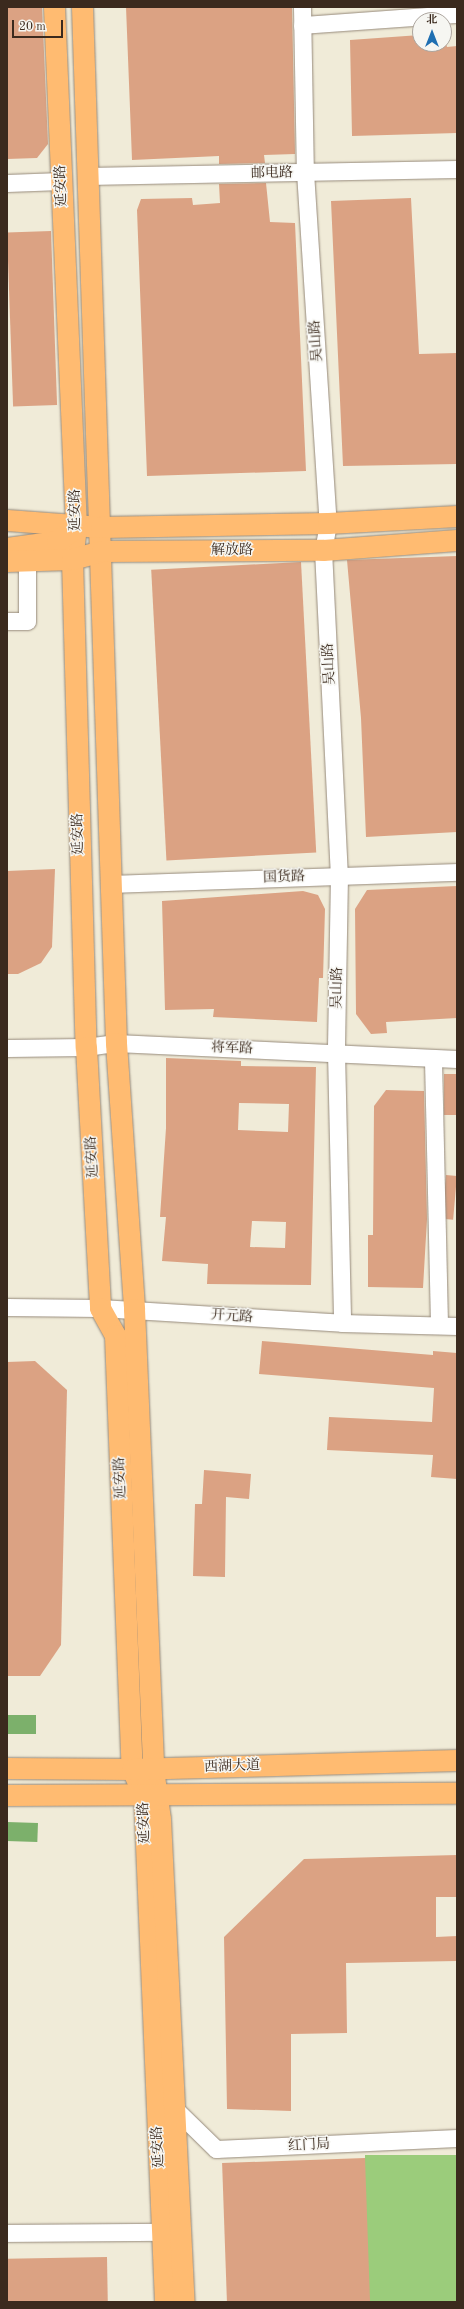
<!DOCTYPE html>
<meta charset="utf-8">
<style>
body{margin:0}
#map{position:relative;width:464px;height:2309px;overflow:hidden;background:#f0ebd8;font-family:"Old Standard TT","Noto Serif SC",serif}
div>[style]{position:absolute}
.green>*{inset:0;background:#9bcc7b;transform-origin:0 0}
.forest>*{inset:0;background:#7cb06b;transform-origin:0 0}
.building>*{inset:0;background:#dba283;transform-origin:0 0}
.roads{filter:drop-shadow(0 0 1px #968a7b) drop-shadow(0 0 1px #968a7b)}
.minor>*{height:17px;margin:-8.5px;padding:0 8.5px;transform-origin:8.5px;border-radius:8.5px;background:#fff}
.major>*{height:21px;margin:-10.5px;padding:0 10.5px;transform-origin:10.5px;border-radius:10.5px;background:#ffbb71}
span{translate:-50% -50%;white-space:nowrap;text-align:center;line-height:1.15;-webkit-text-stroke:3px #f6f6f2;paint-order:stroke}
.street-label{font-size:14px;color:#3b2a1e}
.frame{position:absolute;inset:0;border:8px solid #3b2a1e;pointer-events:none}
.north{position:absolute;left:412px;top:12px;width:40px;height:40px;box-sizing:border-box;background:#f6f6f2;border:1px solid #aba49d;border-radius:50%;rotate:0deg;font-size:11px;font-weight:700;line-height:16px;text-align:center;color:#3b2a1e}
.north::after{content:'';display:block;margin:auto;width:14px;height:18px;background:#1f6fb2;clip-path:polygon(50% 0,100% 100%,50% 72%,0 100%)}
.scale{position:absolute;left:12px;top:20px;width:51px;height:18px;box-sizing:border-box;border:2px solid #3b2a1e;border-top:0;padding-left:5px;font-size:12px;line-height:14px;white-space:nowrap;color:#3b2a1e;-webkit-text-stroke:3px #f6f6f2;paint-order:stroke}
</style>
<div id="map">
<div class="green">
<div style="left:457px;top:2155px;width:147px;height:92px;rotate:90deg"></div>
</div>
<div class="forest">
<div style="left:7px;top:1715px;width:29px;height:19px"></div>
<div style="left:7px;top:1822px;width:31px;height:19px;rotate:2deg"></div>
</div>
<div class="building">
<div style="clip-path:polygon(7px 7px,42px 7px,48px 144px,37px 158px,7px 159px)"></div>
<div style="clip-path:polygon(126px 7px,292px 7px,295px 154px,264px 155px,265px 163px,219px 164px,219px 156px,132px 160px)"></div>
<div style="clip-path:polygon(444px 34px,447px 47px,457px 46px,457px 133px,352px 136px,350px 40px,420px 35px,420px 44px,444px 44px)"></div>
<div style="clip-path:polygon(266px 183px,270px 222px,295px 223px,306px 471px,147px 476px,137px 210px,141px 199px,192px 198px,193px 205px,220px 203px,219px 184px)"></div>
<div style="clip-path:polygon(411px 198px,419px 354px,457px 353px,457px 464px,343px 466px,331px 201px)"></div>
<div style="left:51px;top:231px;width:174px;height:44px;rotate:88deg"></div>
<div style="clip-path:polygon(457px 556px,457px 832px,366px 837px,361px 718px,347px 560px)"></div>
<div style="left:301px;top:562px;width:291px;height:150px;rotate:87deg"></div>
<div style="clip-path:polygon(55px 869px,52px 947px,41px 963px,18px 974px,7px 974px,7px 871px)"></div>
<div style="clip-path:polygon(457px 886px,457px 1018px,386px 1022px,387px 1033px,371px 1034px,356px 1014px,355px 909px,367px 890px)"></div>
<div style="clip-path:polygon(303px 891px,318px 895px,325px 909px,323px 978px,319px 978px,317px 1022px,213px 1017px,214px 1009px,165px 1010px,162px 901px)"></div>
<div style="clip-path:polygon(evenodd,166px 1058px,241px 1061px,241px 1066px,316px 1067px,311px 1285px,207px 1284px,208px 1264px,162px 1261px,166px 1217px,160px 1217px,166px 1128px,166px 1058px,239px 1103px,289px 1104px,288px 1132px,238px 1130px,239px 1103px,166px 1058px,252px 1221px,286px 1222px,285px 1248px,250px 1247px,252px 1221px)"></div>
<div style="left:444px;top:1074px;width:13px;height:41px"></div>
<div style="clip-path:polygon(386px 1090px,424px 1091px,427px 1219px,423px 1288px,368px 1287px,368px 1235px,373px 1235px,374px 1106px)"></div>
<div style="left:446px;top:1175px;width:11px;height:44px;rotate:5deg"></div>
<div style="clip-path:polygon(262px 1341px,433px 1355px,433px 1351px,457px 1353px,457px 1479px,431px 1477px,433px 1455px,327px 1450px,329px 1417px,432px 1422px,434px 1388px,259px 1374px)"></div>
<div style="clip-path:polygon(35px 1361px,67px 1390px,61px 1645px,40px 1676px,7px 1676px,7px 1362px)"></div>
<div style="clip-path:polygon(204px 1470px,251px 1474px,249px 1499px,226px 1497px,225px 1577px,193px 1576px,195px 1504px,202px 1504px)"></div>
<div style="clip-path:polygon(457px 1855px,457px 1897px,436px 1897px,436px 1937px,457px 1936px,457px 1961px,346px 1963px,347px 2033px,291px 2034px,291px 2111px,227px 2109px,224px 1937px,304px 1859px)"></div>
<div style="left:365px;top:2158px;width:144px;height:143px;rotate:88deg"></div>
<div style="left:107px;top:2257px;width:45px;height:100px;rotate:89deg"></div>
</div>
<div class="roads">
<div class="minor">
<div style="left:302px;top:7px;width:165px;rotate:89deg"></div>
<div style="left:305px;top:172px;width:352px;rotate:86.3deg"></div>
<div style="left:328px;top:523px;width:27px;rotate:100deg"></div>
<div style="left:323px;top:550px;width:325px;rotate:87.2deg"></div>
<div style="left:339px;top:875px;width:177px;rotate:91deg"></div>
<div style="left:336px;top:1052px;width:271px;rotate:88.7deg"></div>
<div style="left:302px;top:25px;width:155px;rotate:-4.1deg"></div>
<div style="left:87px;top:176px;width:370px;rotate:-1.1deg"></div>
<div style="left:7px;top:183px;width:54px;rotate:-2.1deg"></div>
<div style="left:7px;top:621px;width:20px"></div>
<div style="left:27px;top:621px;width:61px;rotate:-90deg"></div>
<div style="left:111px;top:884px;width:346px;rotate:-2deg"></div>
<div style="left:7px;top:1048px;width:79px;rotate:-0.7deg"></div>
<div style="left:86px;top:1047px;width:30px;rotate:-8deg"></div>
<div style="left:116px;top:1043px;width:341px;rotate:2.7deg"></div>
<div style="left:433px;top:1060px;width:264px;rotate:88.7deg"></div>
<div style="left:7px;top:1307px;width:93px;rotate:0.6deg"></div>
<div style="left:100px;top:1308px;width:242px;rotate:3.5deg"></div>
<div style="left:342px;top:1323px;width:115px;rotate:1.5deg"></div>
<div style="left:176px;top:2110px;width:56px;rotate:44.3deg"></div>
<div style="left:216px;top:2149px;width:241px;rotate:-2.6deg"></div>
<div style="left:7px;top:2233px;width:155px;rotate:-0.4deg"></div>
</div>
<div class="major">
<div style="left:54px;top:7px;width:520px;rotate:87.58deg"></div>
<div style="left:76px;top:527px;width:32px;rotate:97deg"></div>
<div style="left:72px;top:559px;width:488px;rotate:88.4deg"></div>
<div style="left:86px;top:1047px;width:261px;rotate:86.9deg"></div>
<div style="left:100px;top:1308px;width:31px;rotate:61deg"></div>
<div style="left:115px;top:1335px;width:434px;rotate:87.8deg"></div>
<div style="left:132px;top:1769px;width:30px;rotate:66deg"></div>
<div style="left:144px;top:1796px;width:506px;rotate:87.62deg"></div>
<div style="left:82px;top:7px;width:1037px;rotate:88.12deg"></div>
<div style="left:116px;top:1043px;width:267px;rotate:86.1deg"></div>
<div style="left:134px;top:1309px;width:460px;rotate:87.6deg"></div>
<div style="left:153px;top:1769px;width:50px;rotate:82deg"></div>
<div style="left:160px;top:1819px;width:484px;rotate:87.2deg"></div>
<div style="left:7px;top:520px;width:94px;rotate:4.3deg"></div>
<div style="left:101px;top:527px;width:227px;rotate:-1deg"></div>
<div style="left:328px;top:523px;width:129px;rotate:-3.1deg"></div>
<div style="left:7px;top:548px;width:50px;rotate:-8deg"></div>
<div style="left:57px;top:541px;width:24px;rotate:-36deg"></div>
<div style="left:7px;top:561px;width:65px;rotate:-1.8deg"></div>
<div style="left:72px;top:559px;width:31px;rotate:-15deg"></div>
<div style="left:102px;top:551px;width:221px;rotate:-0.3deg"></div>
<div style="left:323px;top:550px;width:134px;rotate:-4.3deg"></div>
<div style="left:7px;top:1768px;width:125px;rotate:0.5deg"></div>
<div style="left:132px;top:1769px;width:325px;rotate:-1.6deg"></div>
<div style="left:7px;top:1795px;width:450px;rotate:-0.3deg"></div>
</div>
</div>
<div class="street-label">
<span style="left:272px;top:173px;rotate:-1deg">邮电路</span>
<span style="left:61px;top:186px;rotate:-92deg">延安路</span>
<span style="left:316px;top:341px;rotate:-94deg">吴山路</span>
<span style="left:75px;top:510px;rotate:-90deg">延安路</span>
<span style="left:232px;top:550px">解放路</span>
<span style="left:329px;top:664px;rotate:-93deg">吴山路</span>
<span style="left:78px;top:834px;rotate:-91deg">延安路</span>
<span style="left:284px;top:877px;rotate:-2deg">国货路</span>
<span style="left:337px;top:988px;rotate:-89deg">吴山路</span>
<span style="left:232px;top:1048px;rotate:2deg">将军路</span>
<span style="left:92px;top:1157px;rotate:-93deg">延安路</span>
<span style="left:232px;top:1316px;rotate:4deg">开元路</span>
<span style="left:120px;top:1478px;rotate:-92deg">延安路</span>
<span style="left:232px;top:1766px;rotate:-2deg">西湖大道</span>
<span style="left:144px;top:1823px;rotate:-92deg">延安路</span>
<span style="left:309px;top:2145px;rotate:-3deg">红门局</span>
<span style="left:158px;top:2147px;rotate:-93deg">延安路</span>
</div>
<div class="frame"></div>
<div class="north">北</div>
<div class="scale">20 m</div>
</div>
